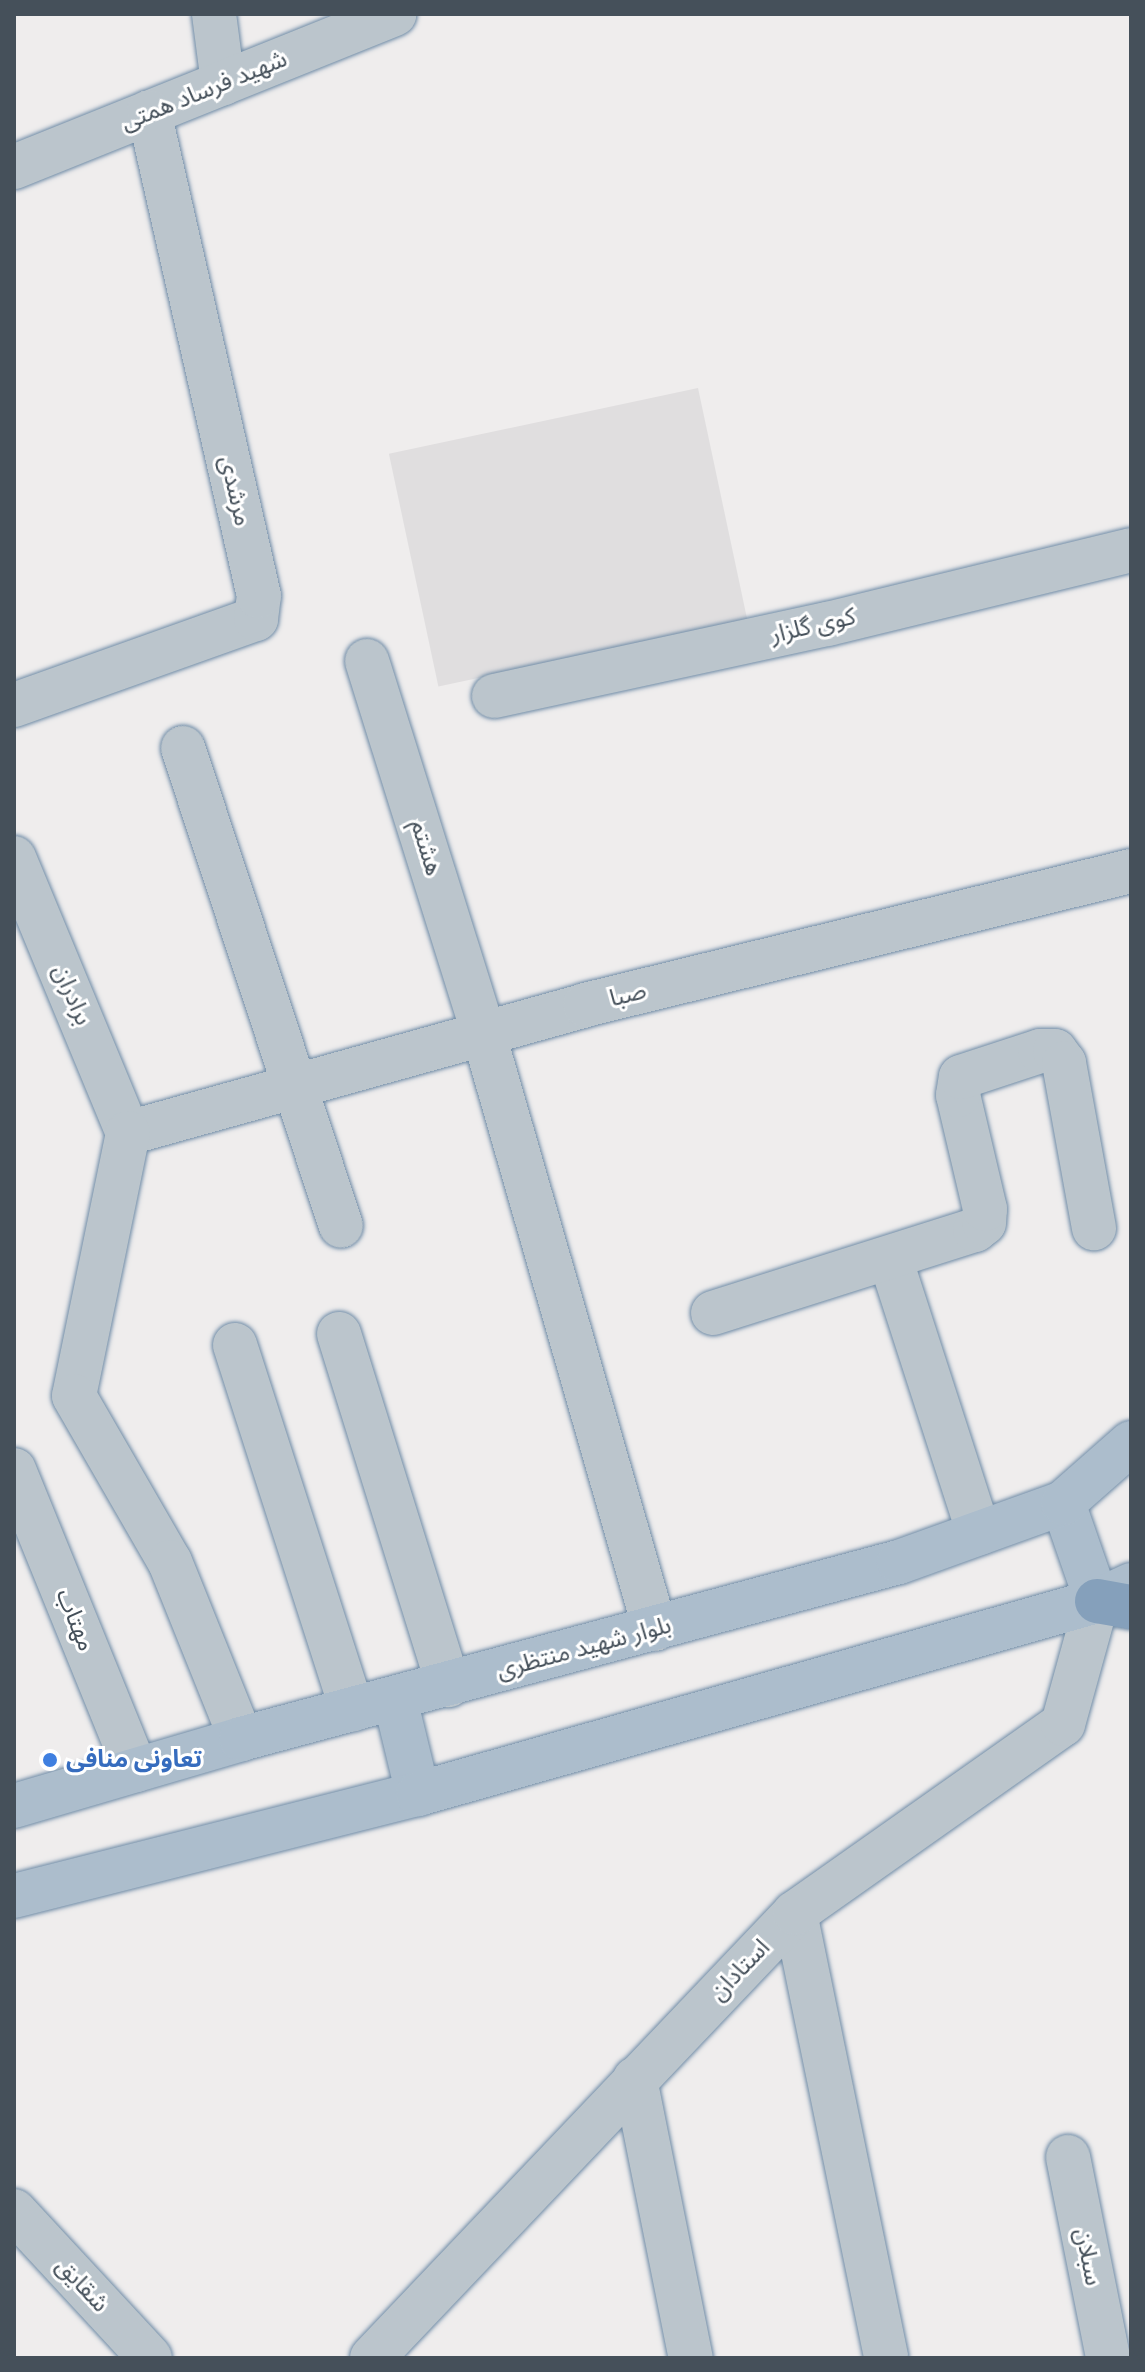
<!DOCTYPE html>
<meta charset="utf-8">
<style>
body{margin:0}
#map{position:relative;width:1145px;height:2372px;overflow:hidden;background:#efeded;font-family:"Fira Sans","Noto Sans Arabic",sans-serif}
div>[style]{position:absolute}
.education>*{inset:0;background:#e0dedf;transform-origin:0 0}
.roads{filter:drop-shadow(0 0 2px #708ca7) drop-shadow(0 0 2px #708ca7)}
.minor>*{height:44px;margin:-22px;padding:0 22px;transform-origin:22px;border-radius:22px;background:#bbc5cc}
.major>*{height:44px;margin:-22px;padding:0 22px;transform-origin:22px;border-radius:22px;background:#acbdcc}
.highway>*{height:44px;margin:-22px;padding:0 22px;transform-origin:22px;border-radius:22px;background:#85a0bb}
.dots>*{width:22px;height:22px;translate:-50% -50%;box-sizing:border-box;border:4px solid #fff;border-radius:50%}
span{translate:-50% -50%;white-space:nowrap;text-align:center;line-height:1.15;-webkit-text-stroke:6px #fff;paint-order:stroke}
.street-label{font-size:24px;color:#45505a}
.shop-label{font-size:24px;color:#366cbe;font-weight:700}
.left{translate:0 -50%;text-align:left}
.frame{position:absolute;inset:0;border:16px solid #45505a;pointer-events:none}
</style>
<div id="map">
<div class="education">
<div style="left:698px;top:388px;width:238px;height:316px;rotate:78deg"></div>
</div>
<div class="roads">
<div class="minor">
<div style="left:214px;top:14px;width:70px;rotate:82.6deg"></div>
<div style="left:14px;top:167px;width:410px;rotate:-21.9deg"></div>
<div style="left:367px;top:661px;width:392px;rotate:72.6deg"></div>
<div style="left:484px;top:1035px;width:618px;rotate:73.94deg"></div>
<div style="left:494px;top:696px;width:342px;rotate:-12.2deg"></div>
<div style="left:828px;top:624px;width:312px;rotate:-13.7deg"></div>
<div style="left:14px;top:705px;width:257px;rotate:-19.6deg"></div>
<div style="left:256px;top:619px;width:23px;rotate:-83deg"></div>
<div style="left:259px;top:596px;width:496px;rotate:-102.8deg"></div>
<div style="left:183px;top:748px;width:503px;rotate:71.71deg"></div>
<div style="left:14px;top:858px;width:298px;rotate:67.5deg"></div>
<div style="left:128px;top:1133px;width:475px;rotate:-15.6deg"></div>
<div style="left:585px;top:1005px;width:562px;rotate:-13.79deg"></div>
<div style="left:128px;top:1133px;width:268px;rotate:101.6deg"></div>
<div style="left:74px;top:1396px;width:192px;rotate:60deg"></div>
<div style="left:170px;top:1562px;width:191px;rotate:68.1deg"></div>
<div style="left:890px;top:1258px;width:289px;rotate:72.1deg"></div>
<div style="left:713px;top:1313px;width:275px;rotate:-17.6deg"></div>
<div style="left:975px;top:1230px;width:11px;rotate:-38deg"></div>
<div style="left:984px;top:1223px;width:14px;rotate:-86deg"></div>
<div style="left:985px;top:1209px;width:117px;rotate:-103.3deg"></div>
<div style="left:958px;top:1095px;width:18px;rotate:-81deg"></div>
<div style="left:961px;top:1077px;width:83px;rotate:-18.2deg"></div>
<div style="left:1040px;top:1051px;width:15px"></div>
<div style="left:1055px;top:1051px;width:15px;rotate:53deg"></div>
<div style="left:1064px;top:1063px;width:168px;rotate:79.7deg"></div>
<div style="left:339px;top:1334px;width:368px;rotate:72.7deg"></div>
<div style="left:235px;top:1345px;width:383px;rotate:72.2deg"></div>
<div style="left:14px;top:1470px;width:324px;rotate:67.9deg"></div>
<div style="left:795px;top:1913px;width:454px;rotate:78.4deg"></div>
<div style="left:635px;top:2079px;width:285px;rotate:78.7deg"></div>
<div style="left:1068px;top:2157px;width:205px;rotate:78.7deg"></div>
<div style="left:14px;top:2211px;width:200px;rotate:47.2deg"></div>
<div style="left:372px;top:2358px;width:614px;rotate:-46.45deg"></div>
<div style="left:795px;top:1913px;width:328px;rotate:-35.2deg"></div>
<div style="left:1063px;top:1724px;width:128px;rotate:-74.5deg"></div>
</div>
<div class="major">
<div style="left:1063px;top:1503px;width:104px;rotate:70.9deg"></div>
<div style="left:395px;top:1699px;width:98px;rotate:76.4deg"></div>
<div style="left:14px;top:1806px;width:237px;rotate:-16.4deg"></div>
<div style="left:241px;top:1739px;width:681px;rotate:-15.06deg"></div>
<div style="left:899px;top:1562px;width:174px;rotate:-19.8deg"></div>
<div style="left:1063px;top:1503px;width:91px;rotate:-41.4deg"></div>
<div style="left:14px;top:1896px;width:417px;rotate:-14.2deg"></div>
<div style="left:418px;top:1794px;width:706px;rotate:-15.87deg"></div>
<div style="left:1097px;top:1601px;width:38px;rotate:-25deg"></div>
</div>
<div class="highway">
<div style="left:1097px;top:1601px;width:35px;rotate:10deg"></div>
</div>
</div>
<div class="dots">
<div style="left:50px;top:1760px;background:#3f7fe0"></div>
</div>
<div class="street-label">
<span style="left:204px;top:91px;rotate:-22deg">شهید فرساد همتی</span>
<span style="left:235px;top:491px;rotate:77deg">مرشدی</span>
<span style="left:813px;top:626px;rotate:-13deg">کوی گلزار</span>
<span style="left:426px;top:848px;rotate:73deg">هشتم</span>
<span style="left:72px;top:995px;rotate:67deg">برادران</span>
<span style="left:628px;top:995px;rotate:-14deg">صبا</span>
<span style="left:75px;top:1620px;rotate:68deg">مهتاب</span>
<span style="left:584px;top:1648px;rotate:-15deg">بلوار شهید منتظری</span>
<span style="left:740px;top:1970px;rotate:-46deg">استادان</span>
<span style="left:1088px;top:2257px;rotate:79deg">سبلان</span>
<span style="left:82px;top:2285px;rotate:47deg">شقایق</span>
</div>
<div class="shop-label">
<span class="left" style="left:66px;top:1760px">تعاونی منافی</span>
</div>
<div class="frame"></div>
</div>
